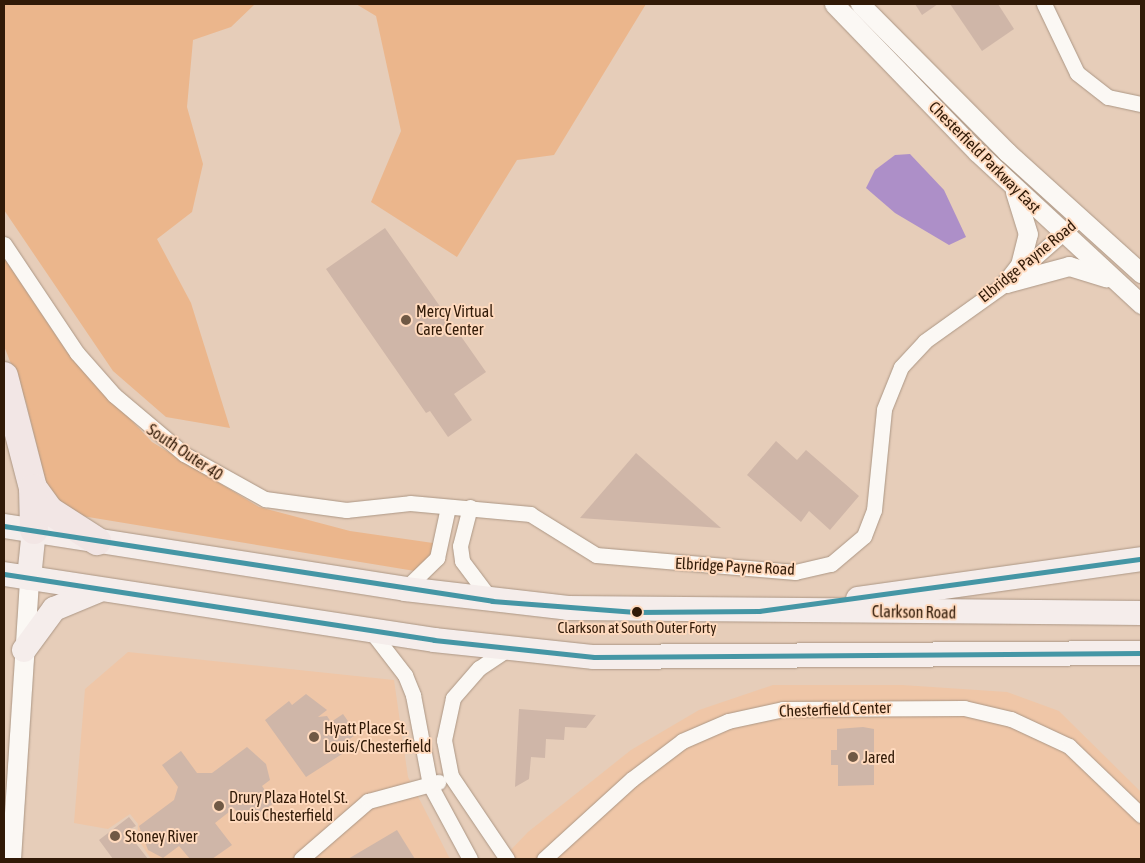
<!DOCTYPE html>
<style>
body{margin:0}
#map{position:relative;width:1145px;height:863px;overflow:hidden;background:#e6cdb9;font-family:"Asap Condensed",sans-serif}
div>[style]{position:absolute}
.built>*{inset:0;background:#efc6a7}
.green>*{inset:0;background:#ebb68c}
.water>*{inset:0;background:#ad8fc8}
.building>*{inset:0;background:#cfb6a8}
.roads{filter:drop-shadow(0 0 1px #ac9785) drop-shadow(0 0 1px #ac9785)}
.minor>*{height:15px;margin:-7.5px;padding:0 7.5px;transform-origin:7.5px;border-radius:7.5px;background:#fbf8f4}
.tertiary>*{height:19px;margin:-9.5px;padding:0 9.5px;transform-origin:9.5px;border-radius:9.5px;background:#fbf8f4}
.primary>*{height:24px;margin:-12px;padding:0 12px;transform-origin:12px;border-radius:12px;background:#f5edeb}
.motorway>*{height:28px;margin:-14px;padding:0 14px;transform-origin:14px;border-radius:14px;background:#f2e6e5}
.bus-1>*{height:5px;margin:-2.5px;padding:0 2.5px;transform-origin:2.5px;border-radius:2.5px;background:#4596a5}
.dots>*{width:14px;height:14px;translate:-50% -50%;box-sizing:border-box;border:2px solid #ffdabe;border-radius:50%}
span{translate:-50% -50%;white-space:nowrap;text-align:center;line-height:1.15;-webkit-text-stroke:4px #ffdabe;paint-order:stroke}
.bus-label{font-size:15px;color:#311a07}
.street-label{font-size:16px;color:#311a07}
.poi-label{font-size:16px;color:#311a07}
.left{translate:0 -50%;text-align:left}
.frame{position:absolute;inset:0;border:5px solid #311a07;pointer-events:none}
</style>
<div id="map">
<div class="built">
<div style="clip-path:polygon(128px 652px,394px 680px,408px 777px,450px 859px,151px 859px,137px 838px,138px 824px,130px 814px,108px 829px,74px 823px,85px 689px)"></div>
<div style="clip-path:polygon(773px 685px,902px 685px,1007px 692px,1059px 711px,1141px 792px,1141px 859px,502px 859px,528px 832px,631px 750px,699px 710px)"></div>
</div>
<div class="green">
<div style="clip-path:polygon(4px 4px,255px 4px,231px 27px,193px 40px,187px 107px,203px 164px,192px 212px,157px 239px,191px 303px,230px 428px,166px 417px,113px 371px,4px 210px)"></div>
<div style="clip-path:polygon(356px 4px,646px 4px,554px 155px,517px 160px,457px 257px,371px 202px,401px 131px,376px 16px)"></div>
<div style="clip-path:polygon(4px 258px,67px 352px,152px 442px,259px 507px,350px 531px,433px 543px,427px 573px,70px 514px,48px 491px,26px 402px,4px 346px)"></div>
</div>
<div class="water">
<div style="clip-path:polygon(910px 154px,944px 190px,966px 237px,949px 245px,895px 213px,866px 188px,875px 170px,895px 155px)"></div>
</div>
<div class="building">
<div style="clip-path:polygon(915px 4px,938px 4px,922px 15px)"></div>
<div style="clip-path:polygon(950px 4px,998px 4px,1014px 29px,982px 51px)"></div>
<div style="clip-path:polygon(385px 228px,486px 372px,454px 394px,472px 420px,448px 437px,430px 411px,426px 413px,326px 269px)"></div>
<div style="clip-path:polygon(776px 441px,797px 460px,806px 450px,859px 496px,830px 530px,809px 511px,801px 522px,747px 475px)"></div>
<div style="clip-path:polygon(636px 453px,721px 528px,580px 518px)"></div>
<div style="clip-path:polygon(306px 694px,327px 710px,318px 717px,327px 716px,331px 722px,343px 714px,357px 734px,348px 740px,353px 747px,306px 777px,265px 720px,289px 701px,292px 705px)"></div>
<div style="clip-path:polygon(519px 709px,596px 715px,586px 728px,565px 727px,564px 740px,546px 739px,545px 758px,531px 757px,529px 779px,515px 787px)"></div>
<div style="clip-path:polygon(863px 727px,874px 729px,874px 785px,838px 786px,838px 765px,831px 765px,831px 750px,837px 750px,837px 729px)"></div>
<div style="clip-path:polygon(247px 747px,266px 764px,270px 780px,262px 786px,274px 803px,245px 824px,234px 808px,215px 823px,232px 845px,212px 859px,190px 859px,179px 846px,163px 858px,148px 850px,139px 826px,174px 800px,178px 787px,162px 765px,181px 751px,197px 773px,212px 773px)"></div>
<div style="clip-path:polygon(129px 817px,136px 826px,123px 833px,125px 840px,129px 845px,134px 841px,148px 859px,113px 859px,99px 840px)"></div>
<div style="clip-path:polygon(397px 830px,415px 859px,348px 859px)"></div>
</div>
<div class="roads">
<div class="minor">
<div style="left:1044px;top:4px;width:76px;rotate:64.4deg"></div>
<div style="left:1077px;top:73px;width:39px;rotate:38deg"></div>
<div style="left:1108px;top:97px;width:34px;rotate:12deg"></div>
<div style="left:4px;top:244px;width:131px;rotate:56.2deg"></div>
<div style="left:77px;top:353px;width:56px;rotate:48.6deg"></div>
<div style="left:114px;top:395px;width:92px;rotate:40.1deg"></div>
<div style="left:184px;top:454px;width:93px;rotate:29.1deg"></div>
<div style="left:265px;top:499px;width:82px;rotate:7.7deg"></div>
<div style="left:346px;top:510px;width:64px;rotate:-6.2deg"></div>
<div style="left:410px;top:503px;width:121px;rotate:5.2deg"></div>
<div style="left:530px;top:514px;width:78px;rotate:31.8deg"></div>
<div style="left:596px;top:555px;width:200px;rotate:4.9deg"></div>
<div style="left:795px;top:572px;width:37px;rotate:-13deg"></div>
<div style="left:831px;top:564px;width:43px;rotate:-40.3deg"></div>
<div style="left:864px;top:536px;width:28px;rotate:-69deg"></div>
<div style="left:874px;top:510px;width:101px;rotate:-84.3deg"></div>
<div style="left:884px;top:409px;width:45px;rotate:-68deg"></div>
<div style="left:901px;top:367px;width:35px;rotate:-47deg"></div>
<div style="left:925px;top:341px;width:100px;rotate:-35.6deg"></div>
<div style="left:1006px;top:283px;width:98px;rotate:-41.3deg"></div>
<div style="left:470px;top:507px;width:40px;rotate:104.4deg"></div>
<div style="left:460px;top:546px;width:15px;rotate:82deg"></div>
<div style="left:462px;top:561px;width:50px;rotate:53.1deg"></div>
<div style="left:405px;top:589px;width:45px;rotate:-44.1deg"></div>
<div style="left:437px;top:558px;width:52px;rotate:-77.8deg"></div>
<div style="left:371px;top:631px;width:56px;rotate:52.3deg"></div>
<div style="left:405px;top:675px;width:22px;rotate:68deg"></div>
<div style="left:413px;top:695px;width:92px;rotate:79.3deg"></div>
<div style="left:430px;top:785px;width:84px;rotate:61.6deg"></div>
<div style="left:506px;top:650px;width:32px;rotate:146deg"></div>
<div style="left:479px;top:668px;width:40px;rotate:131deg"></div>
<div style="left:453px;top:698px;width:43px;rotate:102.1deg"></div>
<div style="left:444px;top:740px;width:37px;rotate:79deg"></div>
<div style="left:451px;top:776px;width:100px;rotate:56deg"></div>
<div style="left:301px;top:859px;width:89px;rotate:-40.9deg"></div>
<div style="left:368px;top:801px;width:73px;rotate:-15.2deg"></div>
<div style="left:544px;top:859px;width:119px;rotate:-42.3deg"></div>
<div style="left:632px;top:779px;width:63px;rotate:-37.2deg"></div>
<div style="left:682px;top:741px;width:50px;rotate:-23.5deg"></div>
<div style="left:728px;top:721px;width:56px;rotate:-12.3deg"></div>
<div style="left:783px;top:709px;width:181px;rotate:-0.3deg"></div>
<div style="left:964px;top:708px;width:48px;rotate:13.2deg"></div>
<div style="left:1011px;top:719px;width:64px;rotate:25deg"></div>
<div style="left:1069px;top:746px;width:100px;rotate:43.8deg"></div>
</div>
<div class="tertiary">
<div style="left:834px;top:4px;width:206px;rotate:46deg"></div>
<div style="left:977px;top:152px;width:224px;rotate:42.8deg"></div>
<div style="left:860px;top:4px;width:209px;rotate:45.2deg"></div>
<div style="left:1007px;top:152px;width:181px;rotate:42.1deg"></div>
<div style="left:1006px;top:283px;width:65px;rotate:-15.1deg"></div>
<div style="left:1069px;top:266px;width:39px;rotate:17deg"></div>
<div style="left:1006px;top:283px;width:23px;rotate:-52deg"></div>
<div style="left:1020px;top:265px;width:32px;rotate:-76deg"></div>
<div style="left:1028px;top:234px;width:44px;rotate:-107.2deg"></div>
<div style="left:11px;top:859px;width:282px;rotate:-86.3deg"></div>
</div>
<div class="primary">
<div style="left:4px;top:526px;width:406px;rotate:8.9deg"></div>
<div style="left:405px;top:589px;width:164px;rotate:6.6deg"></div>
<div style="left:568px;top:608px;width:573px;rotate:0.5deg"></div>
<div style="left:4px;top:574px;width:435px;rotate:8.7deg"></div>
<div style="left:434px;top:640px;width:161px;rotate:6.1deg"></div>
<div style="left:594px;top:657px;width:547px;rotate:-0.42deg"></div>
<div style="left:29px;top:578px;width:48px;rotate:-84.1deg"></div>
<div style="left:858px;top:599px;width:286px;rotate:-8deg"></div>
<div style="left:24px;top:650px;width:51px;rotate:-53.8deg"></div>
<div style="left:54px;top:609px;width:47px;rotate:-22.7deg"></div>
</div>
<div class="motorway">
<div style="left:4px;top:376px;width:116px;rotate:75.5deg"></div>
<div style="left:33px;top:488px;width:42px;rotate:88.6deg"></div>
<div style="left:33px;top:488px;width:29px;rotate:54deg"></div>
<div style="left:50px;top:511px;width:56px;rotate:32.6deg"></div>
</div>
</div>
<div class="bus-1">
<div style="left:4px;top:526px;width:494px;rotate:8.7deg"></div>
<div style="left:492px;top:601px;width:144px;rotate:4.4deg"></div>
<div style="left:636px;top:612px;width:123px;rotate:-0.5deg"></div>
<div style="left:759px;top:611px;width:386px;rotate:-7.8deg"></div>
<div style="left:4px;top:574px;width:435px;rotate:8.7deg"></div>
<div style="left:434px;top:640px;width:161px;rotate:6.1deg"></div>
<div style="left:594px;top:657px;width:547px;rotate:-0.42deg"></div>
</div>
<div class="dots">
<div style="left:406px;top:320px;background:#705945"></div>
<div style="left:637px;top:612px;background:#311a07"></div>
<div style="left:314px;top:737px;background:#705945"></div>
<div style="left:853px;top:757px;background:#705945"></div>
<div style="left:219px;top:806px;background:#705945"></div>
<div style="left:115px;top:836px;background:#705945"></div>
</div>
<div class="bus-label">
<span style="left:637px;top:628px">Clarkson at South Outer Forty</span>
</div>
<div class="street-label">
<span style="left:985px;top:157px;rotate:45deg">Chesterfield Parkway East</span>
<span style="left:1027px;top:261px;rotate:-39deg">Elbridge Payne Road</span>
<span style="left:185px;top:452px;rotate:34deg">South Outer 40</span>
<span style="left:735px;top:566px;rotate:3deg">Elbridge Payne Road</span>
<span style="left:914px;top:612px;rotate:1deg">Clarkson Road</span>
<span style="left:835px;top:709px;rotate:-2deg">Chesterfield Center</span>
</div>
<div class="poi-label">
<span class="left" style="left:416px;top:320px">Mercy Virtual<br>Care Center</span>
<span class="left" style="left:324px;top:737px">Hyatt Place St.<br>Louis/Chesterfield</span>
<span class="left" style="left:863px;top:757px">Jared</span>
<span class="left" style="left:229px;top:806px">Drury Plaza Hotel St.<br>Louis Chesterfield</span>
<span class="left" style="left:125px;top:836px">Stoney River</span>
</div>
<div class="frame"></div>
</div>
